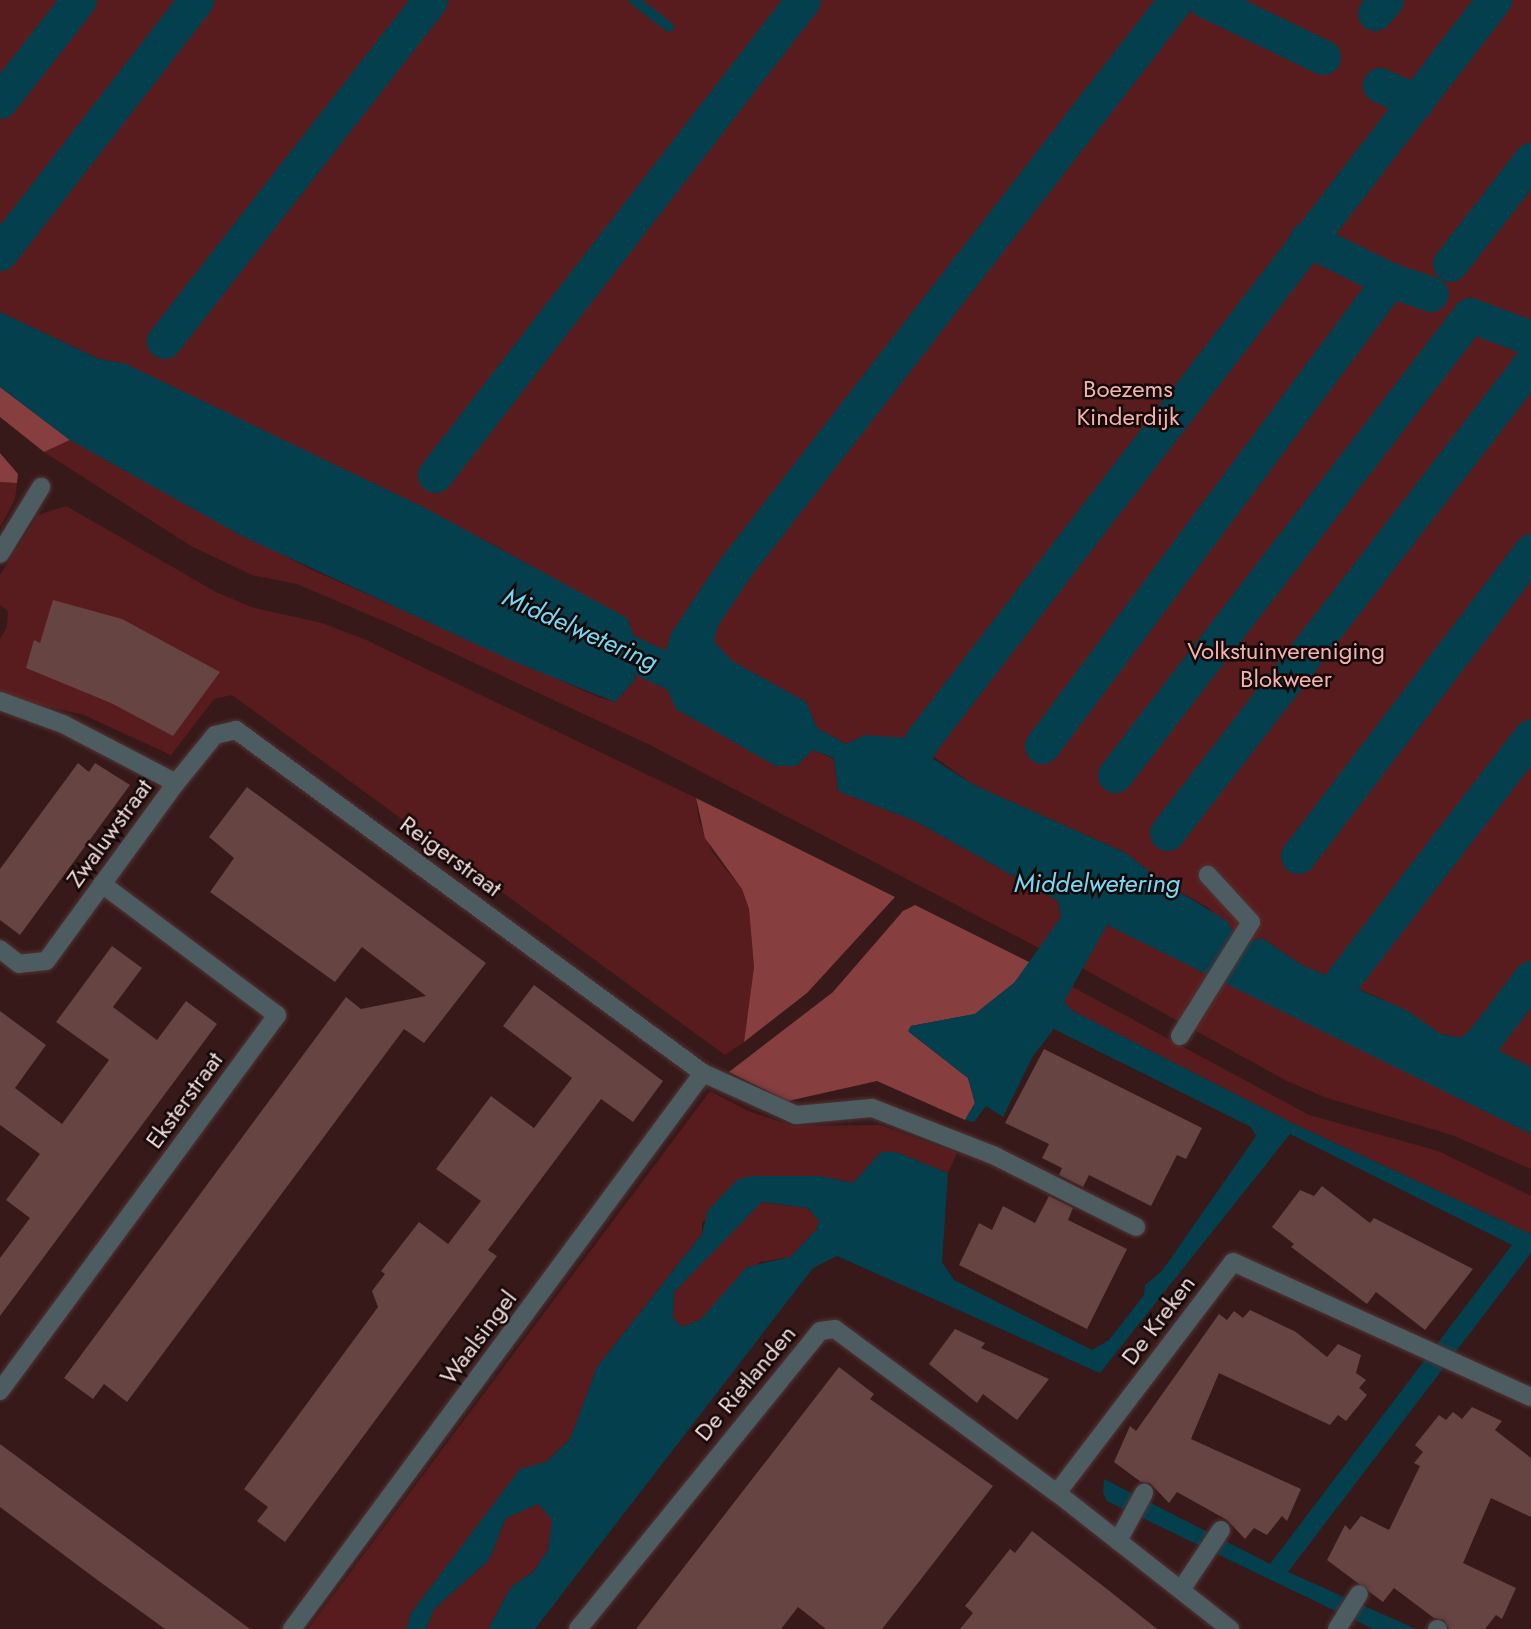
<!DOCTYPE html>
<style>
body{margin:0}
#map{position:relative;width:1531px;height:1629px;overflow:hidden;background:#371919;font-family:Jost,sans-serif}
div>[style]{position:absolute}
.green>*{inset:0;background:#591c1e}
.forest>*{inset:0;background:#863e3e}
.water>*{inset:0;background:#033f4c}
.stream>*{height:10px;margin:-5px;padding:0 5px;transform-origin:5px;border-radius:5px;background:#033f4c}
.canal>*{height:35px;margin:-17.5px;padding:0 17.5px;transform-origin:17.5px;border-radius:17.5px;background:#033f4c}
.building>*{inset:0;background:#654442}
.roads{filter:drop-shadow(0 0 2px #513434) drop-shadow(0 0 2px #513434)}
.minor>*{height:18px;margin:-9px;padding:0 9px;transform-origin:9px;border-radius:9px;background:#4c5c61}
span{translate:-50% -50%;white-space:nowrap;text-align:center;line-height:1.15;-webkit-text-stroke:5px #150808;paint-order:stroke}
.park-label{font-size:24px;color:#f4b2af}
.street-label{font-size:24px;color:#efdad9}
.water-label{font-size:26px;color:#73daf6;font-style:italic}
</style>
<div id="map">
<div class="green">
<div style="clip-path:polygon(0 0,1531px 0,1531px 1068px,1463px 1100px,1531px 1134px,1531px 1169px,1452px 1135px,1327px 1098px,1287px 1081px,1080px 967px,1101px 930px,1106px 925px,1123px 930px,1441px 1089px,1476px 1041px,1441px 1034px,1382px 999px,1300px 964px,1262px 938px,1251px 941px,1236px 936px,1210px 909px,1160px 880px,1126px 853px,974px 785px,930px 754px,865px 735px,846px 744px,817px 728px,806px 702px,673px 635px,733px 739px,776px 766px,796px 766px,813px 750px,834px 759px,838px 791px,915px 821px,1058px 901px,1061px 917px,1041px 949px,648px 744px,393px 625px,297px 584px,252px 575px,191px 546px,44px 452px,70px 440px,308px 568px,598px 697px,615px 702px,634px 681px,637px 645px,587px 599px,496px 546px,124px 364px,99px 359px,0 312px)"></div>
<div style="clip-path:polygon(0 482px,17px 483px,15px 500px,0 527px)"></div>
<div style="clip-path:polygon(66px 506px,216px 592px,251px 607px,322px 623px,366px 640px,696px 798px,699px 820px,713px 853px,742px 889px,749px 909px,754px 967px,744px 1042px,725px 1055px,232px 695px,214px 699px,171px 755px,84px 715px,0 696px,0 639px,7px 627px,8px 611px,0 605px,0 575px,38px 515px)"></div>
<div style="clip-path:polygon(1069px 985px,1309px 1115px,1438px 1151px,1531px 1196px,1531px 1234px,1294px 1124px,1073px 1011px,1064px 1002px)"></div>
<div style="clip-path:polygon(710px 1091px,748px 1111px,793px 1126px,880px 1125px,957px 1153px,948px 1173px,896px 1152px,881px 1152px,853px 1183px,820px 1176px,751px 1176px,702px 1223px,702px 1234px,597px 1367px,570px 1439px,546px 1462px,520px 1470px,411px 1613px,406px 1629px,308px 1629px)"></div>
<div style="clip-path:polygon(761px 1202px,808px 1208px,819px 1221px,816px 1230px,790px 1257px,760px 1262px,700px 1320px,682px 1327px,673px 1318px,674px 1292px)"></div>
<div style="clip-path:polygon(538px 1504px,553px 1520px,548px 1550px,533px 1572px,511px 1587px,488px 1629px,426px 1629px,434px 1609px,489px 1560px,506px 1518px)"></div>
</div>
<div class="forest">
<div style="clip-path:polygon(0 387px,70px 440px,44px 452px,0 417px)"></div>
<div style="clip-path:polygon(0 453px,18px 474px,17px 483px,0 482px)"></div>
<div style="clip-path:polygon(696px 798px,895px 897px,807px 993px,744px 1042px,754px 967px,749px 909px,742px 889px,705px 838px)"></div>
<div style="clip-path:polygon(915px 905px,1031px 963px,1014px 983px,975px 1014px,911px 1026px,909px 1032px,968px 1078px,975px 1103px,965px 1120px,877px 1081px,788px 1101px,729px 1072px,833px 992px,903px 911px)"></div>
</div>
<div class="water">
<div style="clip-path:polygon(0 312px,99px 359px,126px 364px,425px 508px,627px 618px,637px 645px,634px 681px,615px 702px,515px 662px,240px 535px,70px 440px,0 387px)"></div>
<div style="clip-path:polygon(evenodd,906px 345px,720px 618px,714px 641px,732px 661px,806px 702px,817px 728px,846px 744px,865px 735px,923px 739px,933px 759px,974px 785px,1126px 853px,1160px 880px,1227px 921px,1236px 936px,1251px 941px,1262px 938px,1300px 964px,1406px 1010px,1441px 1034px,1482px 1042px,1531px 1067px,1531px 1134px,1107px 925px,1064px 1002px,1073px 1011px,1294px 1124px,1531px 1234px,1531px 1253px,1288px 1572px,1416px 1629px,1373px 1629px,1107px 1501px,1103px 1493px,1104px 1479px,1270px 1564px,1512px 1245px,1290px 1134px,1100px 1373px,837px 1256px,813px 1268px,535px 1629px,488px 1629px,511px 1587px,533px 1572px,548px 1550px,552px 1520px,538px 1504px,506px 1518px,489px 1560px,434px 1609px,426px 1629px,406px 1629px,411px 1613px,520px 1469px,546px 1462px,570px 1439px,597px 1367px,702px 1234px,708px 1210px,737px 1180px,751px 1176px,820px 1176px,853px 1183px,881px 1152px,896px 1152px,948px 1173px,942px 1262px,954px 1280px,1092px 1350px,1109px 1340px,1144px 1295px,1145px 1285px,1162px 1271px,1256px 1136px,1251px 1127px,1054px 1029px,1033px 1056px,1003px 1117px,986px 1106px,974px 1122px,965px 1120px,975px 1103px,968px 1078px,908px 1031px,911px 1026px,975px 1014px,1014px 983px,1061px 917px,1058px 901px,915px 821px,838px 791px,834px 758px,813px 750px,796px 766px,776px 766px,676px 709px,666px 687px,673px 635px,687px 640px,906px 345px,762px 1202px,808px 1208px,819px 1221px,816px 1230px,790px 1257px,747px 1267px,700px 1320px,682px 1327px,673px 1318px,674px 1292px,762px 1202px)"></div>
</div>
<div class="stream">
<div style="left:634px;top:0;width:44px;rotate:37.6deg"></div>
</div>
<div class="canal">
<div style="left:1205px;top:0;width:131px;rotate:25.8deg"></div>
<div style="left:1375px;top:13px;width:17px;rotate:-50deg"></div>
<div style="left:1380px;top:85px;width:40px;rotate:25deg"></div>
<div style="left:0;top:101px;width:128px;rotate:-52deg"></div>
<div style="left:1307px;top:239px;width:93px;rotate:26.3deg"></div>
<div style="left:1390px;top:280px;width:43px;rotate:18.9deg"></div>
<div style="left:0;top:253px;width:320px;rotate:-52.2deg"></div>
<div style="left:1450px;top:264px;width:132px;rotate:-52.1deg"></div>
<div style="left:164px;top:341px;width:432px;rotate:-52deg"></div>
<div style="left:435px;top:475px;width:601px;rotate:-52.23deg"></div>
<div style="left:592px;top:636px;width:126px;rotate:24.3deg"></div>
<div style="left:677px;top:674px;width:35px;rotate:-74deg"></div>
<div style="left:687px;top:640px;width:85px;rotate:-56.5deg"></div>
<div style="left:734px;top:569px;width:721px;rotate:-52.16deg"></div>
<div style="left:1042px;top:746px;width:582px;rotate:-53.25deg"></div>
<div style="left:1115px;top:775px;width:581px;rotate:-52.34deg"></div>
<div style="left:1470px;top:315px;width:65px;rotate:20.7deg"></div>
<div style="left:902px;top:776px;width:43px;rotate:-60.4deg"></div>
<div style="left:923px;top:739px;width:934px;rotate:-52.31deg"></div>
<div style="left:1167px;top:833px;width:594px;rotate:-52.24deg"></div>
<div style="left:1298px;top:856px;width:384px;rotate:-52.6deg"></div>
<div style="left:1328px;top:999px;width:332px;rotate:-52.3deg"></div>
<div style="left:1453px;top:1066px;width:38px;rotate:-40deg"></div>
<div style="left:1482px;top:1042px;width:81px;rotate:-52.6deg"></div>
</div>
<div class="building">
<div style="clip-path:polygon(53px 600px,122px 619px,220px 672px,173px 736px,111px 703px,26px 668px,34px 640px,40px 643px)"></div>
<div style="clip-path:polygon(78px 763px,89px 772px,95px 763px,130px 785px,20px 935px,0 920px,0 869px)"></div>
<div style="clip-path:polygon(247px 787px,486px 963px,424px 1043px,404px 1029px,127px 1402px,104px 1384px,93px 1399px,64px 1378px,346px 997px,361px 1009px,426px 996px,362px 947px,335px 982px,210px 892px,234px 858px,209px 837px)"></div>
<div style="clip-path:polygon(112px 946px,142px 968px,113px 1007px,157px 1040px,186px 1001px,217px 1024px,0 1316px,0 1258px,30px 1218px,6px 1200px,40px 1154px,0 1125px,0 1011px,46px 1045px,15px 1088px,62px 1124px,109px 1060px,56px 1022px)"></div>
<div style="clip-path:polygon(534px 985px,663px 1081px,633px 1122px,601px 1099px,488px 1250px,497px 1256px,285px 1542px,257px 1521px,268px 1507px,244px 1489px,378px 1307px,372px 1291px,385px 1274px,381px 1271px,419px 1222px,448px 1244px,481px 1201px,436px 1169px,491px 1096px,534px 1128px,572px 1078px,503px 1026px)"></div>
<div style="clip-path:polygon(1044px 1049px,1202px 1128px,1186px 1159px,1177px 1155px,1151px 1206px,1089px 1175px,1083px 1187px,1059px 1175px,1062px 1168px,1042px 1158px,1049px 1144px,1005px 1123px)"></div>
<div style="clip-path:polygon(1322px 1186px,1370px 1223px,1374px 1218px,1473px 1269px,1425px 1330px,1376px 1292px,1367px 1304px,1291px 1247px,1294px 1244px,1272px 1227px,1300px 1190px,1314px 1196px)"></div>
<div style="clip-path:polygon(1049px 1196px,1073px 1208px,1068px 1220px,1127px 1249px,1087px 1329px,959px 1265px,979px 1223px,992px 1230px,1003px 1206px,1035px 1223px)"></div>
<div style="clip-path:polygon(1250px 1310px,1296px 1332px,1327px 1357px,1338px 1344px,1361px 1355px,1356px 1373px,1366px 1380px,1359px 1388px,1367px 1395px,1346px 1421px,1338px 1415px,1330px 1425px,1219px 1373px,1191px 1439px,1301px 1489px,1287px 1521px,1282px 1516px,1267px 1535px,1254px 1528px,1245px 1539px,1227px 1520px,1177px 1492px,1169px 1503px,1150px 1483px,1141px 1482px,1114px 1462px,1130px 1426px,1136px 1431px,1219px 1314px,1227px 1320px,1234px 1311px,1243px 1318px)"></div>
<div style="clip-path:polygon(955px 1329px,985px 1343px,981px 1348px,1049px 1379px,1017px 1420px,983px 1394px,977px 1403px,929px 1364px)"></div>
<div style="clip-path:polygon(839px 1367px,874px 1394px,870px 1399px,993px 1486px,925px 1574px,882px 1629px,826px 1629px,798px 1607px,781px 1629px,636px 1629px)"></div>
<div style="clip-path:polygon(1472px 1407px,1502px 1421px,1495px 1430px,1531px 1458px,1531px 1517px,1491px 1498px,1463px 1563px,1516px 1588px,1502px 1619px,1496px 1615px,1485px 1629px,1449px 1629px,1444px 1620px,1434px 1618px,1394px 1588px,1383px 1602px,1327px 1560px,1345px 1525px,1350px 1530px,1361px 1516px,1389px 1530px,1420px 1466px,1414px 1463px,1423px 1452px,1415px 1445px,1439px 1415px,1446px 1420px,1453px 1412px,1462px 1419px)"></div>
<div style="clip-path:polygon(0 1444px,127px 1538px,250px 1629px,165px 1629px,96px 1579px,0 1507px)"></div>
<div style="clip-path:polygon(1032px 1531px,1112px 1593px,1157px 1629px,960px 1629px,973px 1613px,965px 1606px,1010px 1549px,1015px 1553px)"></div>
</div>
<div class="roads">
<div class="minor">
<div style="left:0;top:554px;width:79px;rotate:-58.5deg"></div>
<div style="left:0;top:701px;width:67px;rotate:20.1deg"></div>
<div style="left:63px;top:724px;width:127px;rotate:27.6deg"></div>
<div style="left:176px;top:783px;width:220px;rotate:126.1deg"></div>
<div style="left:46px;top:961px;width:27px;rotate:174deg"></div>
<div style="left:19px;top:964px;width:24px;rotate:-142deg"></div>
<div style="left:176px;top:783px;width:62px;rotate:-50.9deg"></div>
<div style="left:215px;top:735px;width:22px;rotate:-13deg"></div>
<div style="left:236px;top:730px;width:579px;rotate:36.3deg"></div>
<div style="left:703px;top:1073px;width:102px;rotate:24.3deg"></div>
<div style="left:796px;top:1115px;width:76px;rotate:-5.3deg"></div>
<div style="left:872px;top:1108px;width:132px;rotate:21.3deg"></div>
<div style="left:995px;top:1156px;width:158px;rotate:26.7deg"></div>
<div style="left:1180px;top:1036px;width:134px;rotate:-58.1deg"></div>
<div style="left:1251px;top:922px;width:64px;rotate:-132.5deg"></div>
<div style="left:0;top:1391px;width:467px;rotate:-53.6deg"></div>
<div style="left:277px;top:1015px;width:219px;rotate:-143.2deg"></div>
<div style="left:1118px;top:1541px;width:55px;rotate:-61.6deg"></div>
<div style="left:1181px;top:1590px;width:72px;rotate:-56.3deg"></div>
<div style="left:292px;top:1629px;width:691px;rotate:-53.53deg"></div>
<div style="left:578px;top:1629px;width:384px;rotate:-50.9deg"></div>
<div style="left:820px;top:1331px;width:15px;rotate:-8deg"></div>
<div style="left:835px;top:1329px;width:276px;rotate:36.5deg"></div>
<div style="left:1230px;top:1629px;width:220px;rotate:-141.8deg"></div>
<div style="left:1057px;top:1493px;width:290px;rotate:-52.7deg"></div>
<div style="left:1233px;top:1262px;width:327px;rotate:24.4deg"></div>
<div style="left:1337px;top:1629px;width:41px;rotate:-57.8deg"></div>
<div style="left:1437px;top:1629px;width:1px"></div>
</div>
</div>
<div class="park-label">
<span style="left:1128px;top:403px">Boezems<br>Kinderdijk</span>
<span style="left:1286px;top:665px">Volkstuinvereniging<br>Blokweer</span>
</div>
<div class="street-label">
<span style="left:109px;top:833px;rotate:-54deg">Zwaluwstraat</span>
<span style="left:451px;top:856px;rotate:36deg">Reigerstraat</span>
<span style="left:184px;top:1100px;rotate:-54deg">Eksterstraat</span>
<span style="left:1158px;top:1320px;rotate:-53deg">De Kreken</span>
<span style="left:478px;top:1337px;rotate:-53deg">Waalsingel</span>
<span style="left:745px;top:1383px;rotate:-50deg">De Rietlanden</span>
</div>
<div class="water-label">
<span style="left:580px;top:630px;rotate:24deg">Middelwetering</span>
<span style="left:1097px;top:884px">Middelwetering</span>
</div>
</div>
